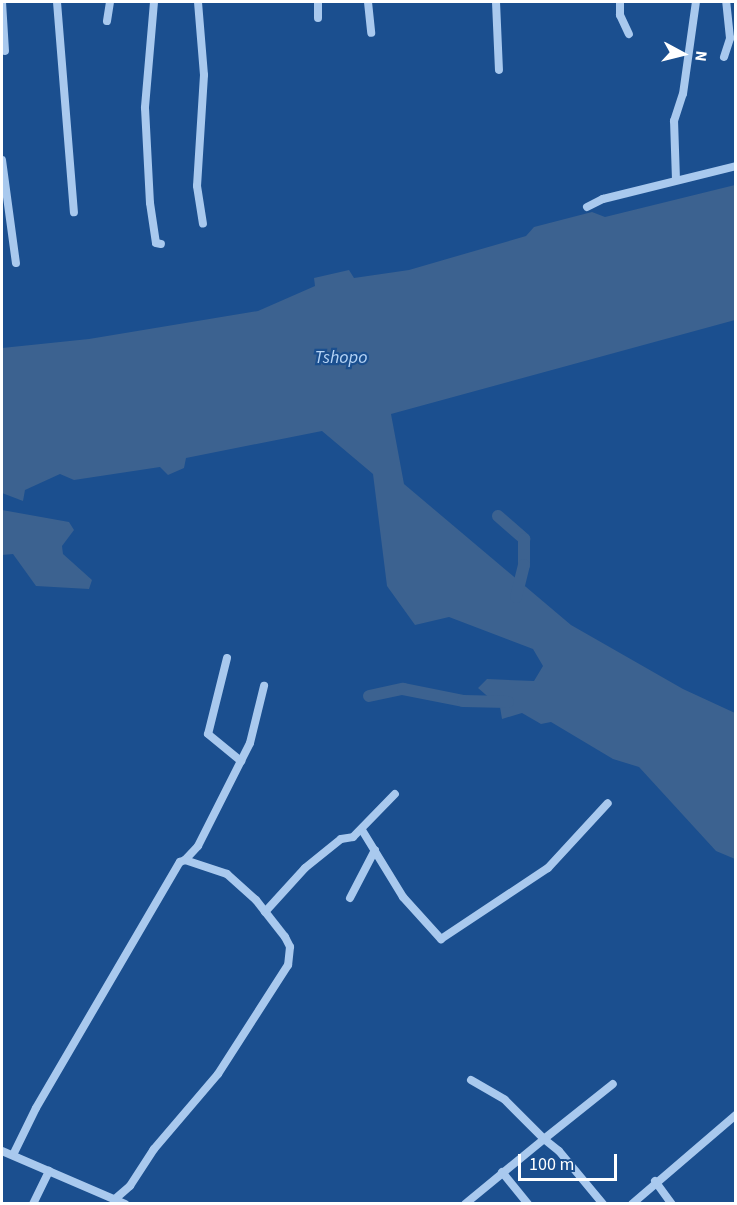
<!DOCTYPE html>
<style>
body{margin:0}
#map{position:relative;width:737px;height:1205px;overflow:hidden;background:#1b4f8f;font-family:"Source Sans 3",sans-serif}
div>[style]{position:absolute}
.water>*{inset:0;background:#3c6290}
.river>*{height:12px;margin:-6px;padding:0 6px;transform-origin:6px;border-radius:6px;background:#3c6290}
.minor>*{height:8px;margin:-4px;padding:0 4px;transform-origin:4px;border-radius:4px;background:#a9c9ee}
span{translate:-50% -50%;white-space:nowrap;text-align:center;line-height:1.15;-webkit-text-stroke:4.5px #1b4f8f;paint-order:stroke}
.water-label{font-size:18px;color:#b5d3f5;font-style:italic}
.frame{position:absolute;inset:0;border:3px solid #fff;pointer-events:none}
.north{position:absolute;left:653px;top:24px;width:60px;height:60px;-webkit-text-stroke:4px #1b4f8f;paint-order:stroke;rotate:97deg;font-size:16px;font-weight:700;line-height:24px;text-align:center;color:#fff}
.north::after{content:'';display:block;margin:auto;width:21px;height:27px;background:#fff;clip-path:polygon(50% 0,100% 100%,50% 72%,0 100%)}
.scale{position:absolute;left:518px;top:1154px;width:99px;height:27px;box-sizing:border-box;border:3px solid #fff;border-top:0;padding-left:8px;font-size:18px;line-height:21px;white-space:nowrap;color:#fff;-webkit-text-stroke:4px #1b4f8f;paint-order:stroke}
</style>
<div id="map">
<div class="water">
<div style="clip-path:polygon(735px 185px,735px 320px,391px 414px,404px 484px,571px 625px,683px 689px,735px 713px,735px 859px,716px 851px,639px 767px,613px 759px,551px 722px,541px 724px,522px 713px,502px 719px,500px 707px,478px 688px,487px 679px,534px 681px,543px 666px,533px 649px,449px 617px,415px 625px,387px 586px,373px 474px,322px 431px,186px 458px,184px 468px,168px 475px,160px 467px,74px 480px,60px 474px,25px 490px,23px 501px,2px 493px,2px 348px,89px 339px,258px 311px,315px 286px,314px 278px,349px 270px,354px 278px,409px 270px,526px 236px,534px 227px,592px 212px,605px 217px)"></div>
<div style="clip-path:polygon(2px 510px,69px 522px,74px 530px,62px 546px,63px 554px,92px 580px,89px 589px,36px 586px,13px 554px,2px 555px)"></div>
</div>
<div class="river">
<div style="left:498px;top:516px;width:35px;rotate:41deg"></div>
<div style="left:524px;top:539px;width:26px;rotate:90deg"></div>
<div style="left:524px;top:565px;width:33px;rotate:104deg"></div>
<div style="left:369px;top:696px;width:35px;rotate:-12deg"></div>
<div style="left:403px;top:689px;width:61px;rotate:11.3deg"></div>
<div style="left:463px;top:701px;width:45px;rotate:1.3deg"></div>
</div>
<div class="minor">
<div style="left:2px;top:2px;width:49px;rotate:86.5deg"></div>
<div style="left:57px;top:2px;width:211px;rotate:85.4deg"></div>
<div style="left:154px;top:2px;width:106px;rotate:94.9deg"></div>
<div style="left:145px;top:108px;width:95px;rotate:87deg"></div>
<div style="left:150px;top:203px;width:40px;rotate:81.5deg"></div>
<div style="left:156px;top:243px;width:5px;rotate:11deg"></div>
<div style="left:198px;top:2px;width:73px;rotate:85.3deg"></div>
<div style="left:204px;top:75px;width:111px;rotate:93.6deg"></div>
<div style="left:197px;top:186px;width:38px;rotate:81deg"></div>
<div style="left:318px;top:2px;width:16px;rotate:90deg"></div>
<div style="left:368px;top:2px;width:31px;rotate:84deg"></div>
<div style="left:496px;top:2px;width:68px;rotate:87.5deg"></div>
<div style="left:620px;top:2px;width:13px;rotate:90deg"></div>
<div style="left:620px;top:15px;width:21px;rotate:65deg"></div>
<div style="left:107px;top:21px;width:19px;rotate:-81deg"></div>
<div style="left:724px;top:57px;width:20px;rotate:-72deg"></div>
<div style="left:730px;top:38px;width:36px;rotate:-96deg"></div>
<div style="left:2px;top:160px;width:104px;rotate:82.3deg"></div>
<div style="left:676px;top:180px;width:59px;rotate:-91.9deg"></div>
<div style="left:674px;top:121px;width:28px;rotate:-72deg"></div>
<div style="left:683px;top:94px;width:93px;rotate:-82deg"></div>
<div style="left:587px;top:207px;width:18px;rotate:-27deg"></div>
<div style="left:603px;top:199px;width:137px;rotate:-13.9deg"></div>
<div style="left:227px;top:658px;width:78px;rotate:104deg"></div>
<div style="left:208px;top:734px;width:43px;rotate:39.3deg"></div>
<div style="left:362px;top:830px;width:79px;rotate:58.5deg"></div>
<div style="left:403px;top:897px;width:57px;rotate:47.9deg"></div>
<div style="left:441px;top:939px;width:128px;rotate:-33.6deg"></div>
<div style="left:548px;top:868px;width:88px;rotate:-47.3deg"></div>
<div style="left:185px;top:860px;width:19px;rotate:-47deg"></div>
<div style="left:198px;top:846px;width:115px;rotate:-63.2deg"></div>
<div style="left:250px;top:743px;width:59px;rotate:-76.2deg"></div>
<div style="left:350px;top:898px;width:54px;rotate:-62.5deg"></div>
<div style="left:265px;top:912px;width:59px;rotate:-47.7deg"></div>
<div style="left:305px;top:868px;width:46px;rotate:-38.9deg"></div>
<div style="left:341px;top:839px;width:12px;rotate:-9deg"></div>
<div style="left:353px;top:837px;width:60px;rotate:-45.7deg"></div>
<div style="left:471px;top:1080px;width:39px;rotate:30deg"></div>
<div style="left:505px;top:1100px;width:55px;rotate:45deg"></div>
<div style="left:544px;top:1139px;width:88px;rotate:-38.6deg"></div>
<div style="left:2px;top:1151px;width:134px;rotate:23.3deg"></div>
<div style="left:13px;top:1155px;width:52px;rotate:-63.9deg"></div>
<div style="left:36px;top:1108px;width:285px;rotate:-59.7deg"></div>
<div style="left:180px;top:862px;width:5px;rotate:-22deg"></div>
<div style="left:185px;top:860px;width:44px;rotate:18.4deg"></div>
<div style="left:227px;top:874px;width:39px;rotate:42deg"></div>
<div style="left:256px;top:900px;width:47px;rotate:51.9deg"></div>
<div style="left:285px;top:937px;width:11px;rotate:63deg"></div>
<div style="left:290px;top:947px;width:18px;rotate:96deg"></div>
<div style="left:288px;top:965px;width:130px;rotate:122.7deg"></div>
<div style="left:218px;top:1074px;width:99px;rotate:130.5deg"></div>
<div style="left:154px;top:1149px;width:44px;rotate:123deg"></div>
<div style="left:130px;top:1186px;width:20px;rotate:139deg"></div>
<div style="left:502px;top:1172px;width:41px;rotate:50.9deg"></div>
<div style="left:655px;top:1181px;width:29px;rotate:54deg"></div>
<div style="left:33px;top:1204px;width:37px;rotate:-64deg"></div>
<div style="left:465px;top:1204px;width:102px;rotate:-39.4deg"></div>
<div style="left:544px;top:1139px;width:19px;rotate:39deg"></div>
<div style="left:559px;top:1151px;width:69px;rotate:50.3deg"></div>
<div style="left:632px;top:1204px;width:137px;rotate:-40.6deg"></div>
</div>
<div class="water-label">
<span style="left:341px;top:358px">Tshopo</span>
</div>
<div class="frame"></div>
<div class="north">N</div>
<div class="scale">100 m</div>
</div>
